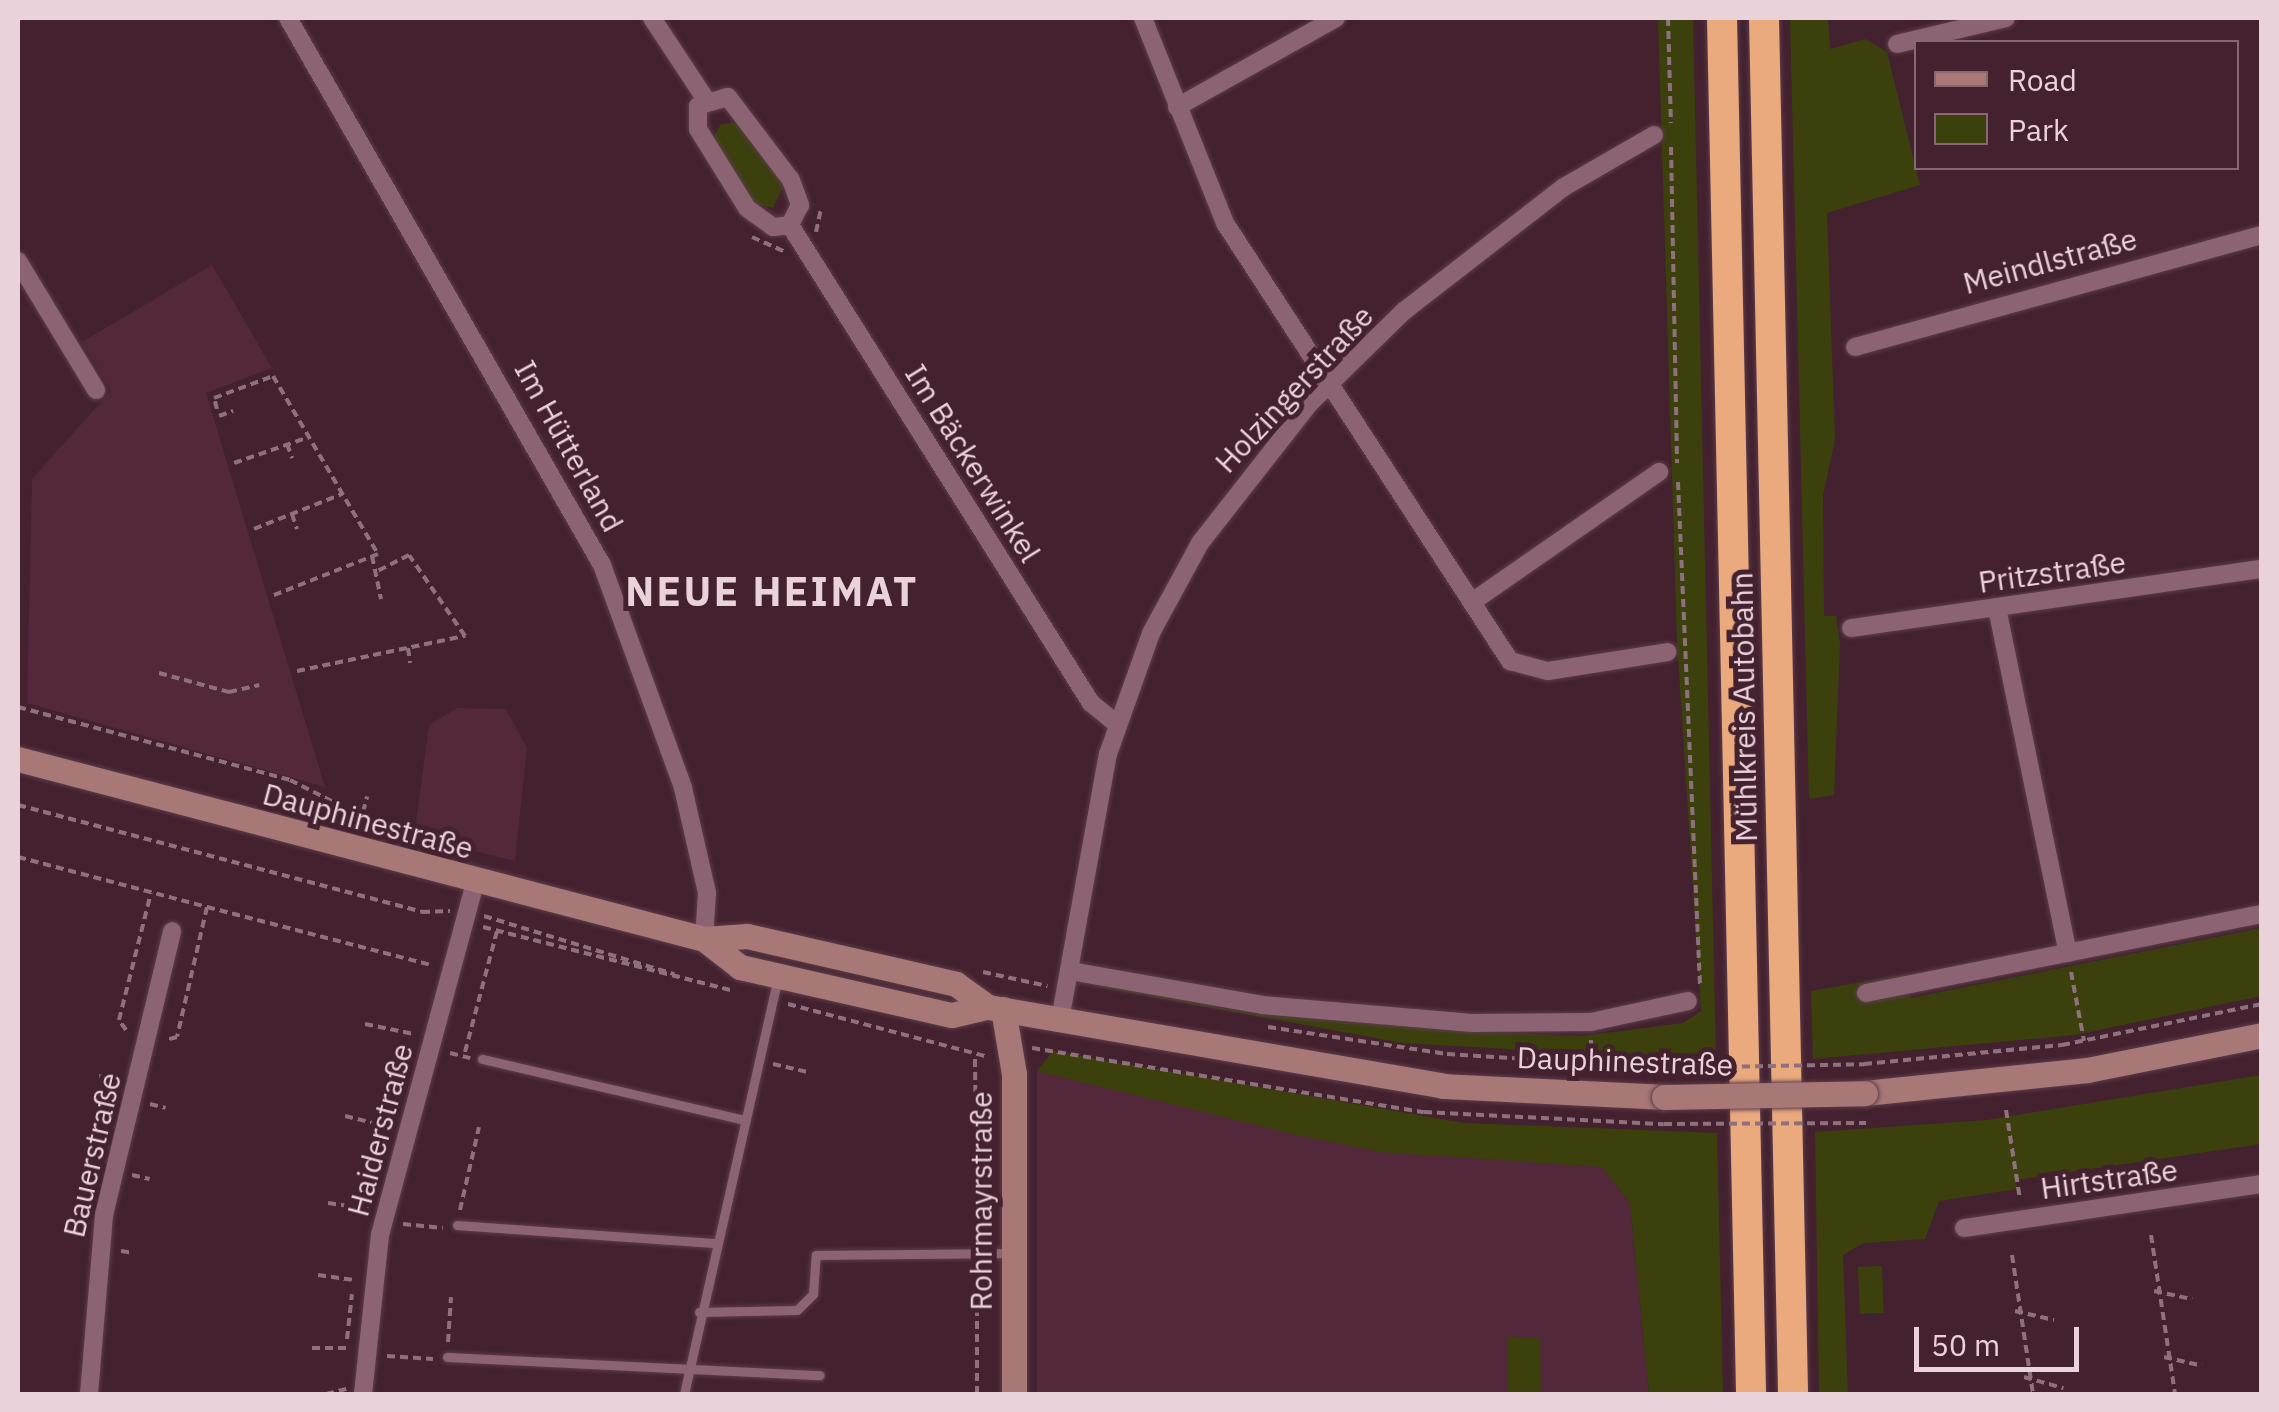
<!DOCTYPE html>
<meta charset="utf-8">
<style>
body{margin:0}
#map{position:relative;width:2279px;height:1412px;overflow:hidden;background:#44212f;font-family:"IBM Plex Sans",sans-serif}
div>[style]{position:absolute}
.built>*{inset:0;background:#52283a}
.green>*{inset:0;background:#3b400d;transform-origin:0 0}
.path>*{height:4px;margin-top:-2px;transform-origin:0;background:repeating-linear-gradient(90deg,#8f717d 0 8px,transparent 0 13px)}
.roads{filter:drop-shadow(0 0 2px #5b3d4a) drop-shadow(0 0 2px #5b3d4a)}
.lane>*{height:9px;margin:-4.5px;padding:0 4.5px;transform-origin:4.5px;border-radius:4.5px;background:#8c6372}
.street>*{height:18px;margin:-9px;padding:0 9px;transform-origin:9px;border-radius:9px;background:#8c6372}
.secondary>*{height:25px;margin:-12.5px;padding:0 12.5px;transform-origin:12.5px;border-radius:12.5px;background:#a87876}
.highway>*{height:30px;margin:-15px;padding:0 15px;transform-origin:15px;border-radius:15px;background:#eaaa7e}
.path-bridge>*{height:4px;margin-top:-2px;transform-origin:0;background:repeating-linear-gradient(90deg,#8f717d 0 8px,transparent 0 13px)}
.bridges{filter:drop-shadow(0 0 2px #5b3d4a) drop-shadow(0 0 2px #5b3d4a)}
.secondary-bridge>*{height:25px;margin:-12.5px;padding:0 12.5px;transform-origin:12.5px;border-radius:12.5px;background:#a87876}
span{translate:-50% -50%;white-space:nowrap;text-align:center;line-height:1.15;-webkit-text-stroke:10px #44212f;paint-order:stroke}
.street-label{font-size:30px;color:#ead2da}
.district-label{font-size:40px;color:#ead2da;font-weight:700;letter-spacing:2.5px}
.frame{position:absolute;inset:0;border:20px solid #ead2da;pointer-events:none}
.legend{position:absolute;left:1914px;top:40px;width:325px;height:130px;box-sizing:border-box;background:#44212f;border:2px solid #866873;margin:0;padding:12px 18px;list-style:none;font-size:30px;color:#ead2da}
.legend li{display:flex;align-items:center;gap:20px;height:50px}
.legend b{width:50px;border:2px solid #866873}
.scale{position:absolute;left:1914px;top:1327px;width:165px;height:45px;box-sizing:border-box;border:5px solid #ead2da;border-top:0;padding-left:12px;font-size:30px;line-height:35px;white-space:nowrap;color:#ead2da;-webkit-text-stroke:8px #44212f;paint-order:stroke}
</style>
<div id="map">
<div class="built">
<div style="clip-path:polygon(212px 265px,272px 368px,206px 393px,325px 787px,27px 703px,32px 479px,111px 391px,82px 342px)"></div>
<div style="clip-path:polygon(457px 708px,506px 709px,527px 748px,515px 861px,414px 836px,429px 725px)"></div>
<div style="clip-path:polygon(1037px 1071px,1381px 1151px,1602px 1167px,1630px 1203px,1649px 1394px,1037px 1394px)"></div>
</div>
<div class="green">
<div style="clip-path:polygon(1658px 18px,1693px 18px,1716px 1061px,1403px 1043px,1087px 985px,1478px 1032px,1583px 1036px,1683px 1023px,1701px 1011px,1677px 642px)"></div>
<div style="clip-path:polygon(1790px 18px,1828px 18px,1830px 49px,1865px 39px,1887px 52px,1920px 185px,1827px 213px,1835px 439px,1823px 496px,1824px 616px,1836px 616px,1840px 644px,1834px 795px,1809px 799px)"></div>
<div style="clip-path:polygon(738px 122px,784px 185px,773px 208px,753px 204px,713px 138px,721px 124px)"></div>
<div style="clip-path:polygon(2261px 928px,2261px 996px,2075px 1035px,1813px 1059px,1811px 991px,1907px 974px,1910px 998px)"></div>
<div style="clip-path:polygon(1053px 1051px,1464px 1123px,1717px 1133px,1723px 1394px,1649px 1394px,1630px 1203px,1602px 1167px,1381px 1152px,1296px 1135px,1037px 1071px)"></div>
<div style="clip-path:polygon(2261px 1075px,2261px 1144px,2016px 1180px,2017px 1189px,1939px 1201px,1925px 1239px,1863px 1243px,1843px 1255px,1848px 1394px,1819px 1394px,1815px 1132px,1987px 1120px)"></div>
<div style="left:1882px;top:1266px;width:47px;height:24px;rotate:88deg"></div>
<div style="left:1540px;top:1337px;width:57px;height:33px;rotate:89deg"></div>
</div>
<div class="path">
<div style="left:1668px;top:18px;width:105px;rotate:88.4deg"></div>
<div style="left:18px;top:20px;width:3px;rotate:-45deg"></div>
<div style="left:1671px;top:147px;width:316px;rotate:88.9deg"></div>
<div style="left:816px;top:232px;width:25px;rotate:-78deg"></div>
<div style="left:752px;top:237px;width:37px;rotate:24deg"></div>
<div style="left:217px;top:409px;width:11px;rotate:-105deg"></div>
<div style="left:214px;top:398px;width:63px;rotate:-20.4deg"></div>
<div style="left:273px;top:376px;width:207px;rotate:59.5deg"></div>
<div style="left:378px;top:554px;width:112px;rotate:158.5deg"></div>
<div style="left:219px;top:416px;width:15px;rotate:-20deg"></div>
<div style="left:287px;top:444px;width:15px;rotate:70deg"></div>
<div style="left:234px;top:463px;width:79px;rotate:-19.1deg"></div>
<div style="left:1678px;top:482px;width:503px;rotate:87.5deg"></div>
<div style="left:292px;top:514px;width:16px;rotate:72deg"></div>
<div style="left:254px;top:529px;width:95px;rotate:-21.7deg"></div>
<div style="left:372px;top:556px;width:44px;rotate:78.2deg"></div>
<div style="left:408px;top:648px;width:15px;rotate:82deg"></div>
<div style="left:297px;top:671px;width:172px;rotate:-11.8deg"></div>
<div style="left:465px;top:636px;width:98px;rotate:-124.7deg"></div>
<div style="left:409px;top:555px;width:37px;rotate:153deg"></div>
<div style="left:159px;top:673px;width:73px;rotate:15.2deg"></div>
<div style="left:229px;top:692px;width:31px;rotate:-13deg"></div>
<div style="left:18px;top:707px;width:282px;rotate:15deg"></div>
<div style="left:290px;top:780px;width:118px;rotate:26.8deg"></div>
<div style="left:18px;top:805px;width:418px;rotate:14.8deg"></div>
<div style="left:422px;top:912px;width:28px;rotate:-2deg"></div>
<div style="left:363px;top:812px;width:16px;rotate:-75deg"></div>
<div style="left:18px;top:857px;width:196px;rotate:14.8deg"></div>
<div style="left:207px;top:907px;width:133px;rotate:103deg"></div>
<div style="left:177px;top:1037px;width:11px;rotate:165deg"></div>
<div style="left:207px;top:907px;width:232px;rotate:14.5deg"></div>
<div style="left:484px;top:916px;width:199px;rotate:17deg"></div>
<div style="left:483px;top:927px;width:255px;rotate:14.3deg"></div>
<div style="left:983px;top:972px;width:66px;rotate:12.3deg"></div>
<div style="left:2071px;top:972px;width:70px;rotate:79.3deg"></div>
<div style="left:788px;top:1004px;width:207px;rotate:14.8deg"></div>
<div style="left:365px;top:1024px;width:50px;rotate:11.5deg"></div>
<div style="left:1268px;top:1027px;width:181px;rotate:8.6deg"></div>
<div style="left:1447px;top:1054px;width:217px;rotate:3.7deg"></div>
<div style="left:126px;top:1030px;width:12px;rotate:-125deg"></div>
<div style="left:119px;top:1020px;width:131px;rotate:-75.9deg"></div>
<div style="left:1591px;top:1040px;width:25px;rotate:88deg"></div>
<div style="left:1032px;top:1048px;width:397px;rotate:9.3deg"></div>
<div style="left:1424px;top:1112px;width:240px;rotate:2.9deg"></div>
<div style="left:465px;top:1052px;width:125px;rotate:-75.2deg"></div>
<div style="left:450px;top:1053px;width:21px;rotate:14deg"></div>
<div style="left:975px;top:1059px;width:181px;rotate:89.4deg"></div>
<div style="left:773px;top:1064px;width:35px;rotate:13deg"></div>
<div style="left:1864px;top:1064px;width:199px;rotate:-5.5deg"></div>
<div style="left:2062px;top:1045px;width:204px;rotate:-11.6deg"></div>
<div style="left:99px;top:1076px;width:17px;rotate:13deg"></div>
<div style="left:150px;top:1104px;width:16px;rotate:14deg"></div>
<div style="left:2006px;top:1110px;width:90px;rotate:81.1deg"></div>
<div style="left:345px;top:1116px;width:46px;rotate:13.7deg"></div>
<div style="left:132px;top:1175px;width:18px;rotate:13deg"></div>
<div style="left:328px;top:1203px;width:41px;rotate:8.3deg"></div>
<div style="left:460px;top:1210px;width:85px;rotate:-77.1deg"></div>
<div style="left:403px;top:1224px;width:40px;rotate:5.7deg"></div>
<div style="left:2151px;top:1235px;width:161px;rotate:81.4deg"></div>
<div style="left:121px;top:1251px;width:12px;rotate:9deg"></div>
<div style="left:2012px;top:1255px;width:141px;rotate:81.4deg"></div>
<div style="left:977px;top:1269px;width:125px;rotate:90deg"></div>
<div style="left:318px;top:1275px;width:36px;rotate:8deg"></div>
<div style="left:2154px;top:1291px;width:39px;rotate:12deg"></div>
<div style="left:2015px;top:1311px;width:40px;rotate:13deg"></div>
<div style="left:347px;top:1339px;width:45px;rotate:-83.7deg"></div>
<div style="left:448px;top:1342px;width:45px;rotate:-86.2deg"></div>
<div style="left:312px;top:1348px;width:34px"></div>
<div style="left:387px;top:1356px;width:46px;rotate:3.7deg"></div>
<div style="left:2164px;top:1357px;width:39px;rotate:13deg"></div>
<div style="left:2024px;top:1377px;width:41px;rotate:15.8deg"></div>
<div style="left:326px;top:1394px;width:21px;rotate:-14deg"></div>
</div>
<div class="roads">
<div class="lane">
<div style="left:482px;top:1059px;width:269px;rotate:13.1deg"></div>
<div style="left:457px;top:1225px;width:260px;rotate:4deg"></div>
<div style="left:699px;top:1312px;width:98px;rotate:-1.2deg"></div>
<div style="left:797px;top:1310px;width:23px;rotate:-45deg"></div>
<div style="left:813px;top:1294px;width:39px;rotate:-86deg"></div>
<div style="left:816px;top:1255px;width:195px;rotate:-0.6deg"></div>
<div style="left:447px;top:1357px;width:373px;rotate:2.8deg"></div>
<div style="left:684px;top:1394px;width:426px;rotate:-77.3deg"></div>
</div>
<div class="street">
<div style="left:288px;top:18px;width:631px;rotate:60.14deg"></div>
<div style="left:602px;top:565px;width:237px;rotate:70deg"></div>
<div style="left:683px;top:788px;width:108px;rotate:77.1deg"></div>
<div style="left:707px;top:893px;width:46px;rotate:93.7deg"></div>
<div style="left:652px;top:18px;width:98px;rotate:56.6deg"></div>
<div style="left:1143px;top:18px;width:221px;rotate:68.2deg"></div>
<div style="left:1225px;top:223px;width:523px;rotate:56.95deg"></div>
<div style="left:1510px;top:661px;width:39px;rotate:15deg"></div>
<div style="left:1548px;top:671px;width:121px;rotate:-9deg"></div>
<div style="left:1897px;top:44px;width:112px;rotate:-13.4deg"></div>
<div style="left:728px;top:97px;width:104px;rotate:52.8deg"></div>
<div style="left:791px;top:180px;width:27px;rotate:70deg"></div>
<div style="left:800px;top:205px;width:22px;rotate:117deg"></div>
<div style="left:790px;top:225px;width:17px;rotate:173deg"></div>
<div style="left:773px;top:227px;width:32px;rotate:-144deg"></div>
<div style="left:747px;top:208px;width:93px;rotate:-121.8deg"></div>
<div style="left:698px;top:129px;width:23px;rotate:-90deg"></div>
<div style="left:698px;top:106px;width:31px;rotate:-17deg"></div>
<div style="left:1177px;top:107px;width:182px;rotate:-29.2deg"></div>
<div style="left:790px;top:225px;width:565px;rotate:57.8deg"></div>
<div style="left:1091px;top:703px;width:33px;rotate:39deg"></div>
<div style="left:18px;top:261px;width:151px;rotate:58.8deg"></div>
<div style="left:1855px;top:347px;width:422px;rotate:-15.4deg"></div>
<div style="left:1472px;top:602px;width:228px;rotate:-34.8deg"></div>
<div style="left:1997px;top:608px;width:352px;rotate:78.4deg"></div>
<div style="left:1851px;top:628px;width:415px;rotate:-8.2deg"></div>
<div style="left:1070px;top:971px;width:195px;rotate:10deg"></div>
<div style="left:1262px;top:1005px;width:211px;rotate:4.9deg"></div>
<div style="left:1472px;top:1023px;width:119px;rotate:-0.5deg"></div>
<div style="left:1591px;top:1022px;width:99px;rotate:-12.2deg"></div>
<div style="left:1866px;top:993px;width:404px;rotate:-11.3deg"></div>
<div style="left:1060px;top:1020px;width:270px;rotate:-79.8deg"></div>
<div style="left:1108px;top:754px;width:128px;rotate:-70.4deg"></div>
<div style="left:1151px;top:633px;width:102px;rotate:-61.4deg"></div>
<div style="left:1200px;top:543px;width:177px;rotate:-51.9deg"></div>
<div style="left:1309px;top:404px;width:133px;rotate:-44.4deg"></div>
<div style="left:1404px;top:311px;width:202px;rotate:-37.8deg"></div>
<div style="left:1564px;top:187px;width:104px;rotate:-30deg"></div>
<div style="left:1964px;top:1228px;width:301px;rotate:-8.4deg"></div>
<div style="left:89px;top:1394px;width:180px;rotate:-85.2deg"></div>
<div style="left:104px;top:1215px;width:292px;rotate:-76.5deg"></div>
<div style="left:363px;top:1394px;width:160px;rotate:-83.9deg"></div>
<div style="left:380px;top:1235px;width:365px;rotate:-74.9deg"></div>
</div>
<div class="secondary">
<div style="left:18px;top:759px;width:709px;rotate:14.7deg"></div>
<div style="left:704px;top:939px;width:43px;rotate:-4deg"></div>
<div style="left:747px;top:936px;width:214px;rotate:12.9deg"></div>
<div style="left:956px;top:984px;width:39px;rotate:36deg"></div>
<div style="left:704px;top:939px;width:46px;rotate:37.9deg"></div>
<div style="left:740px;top:967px;width:217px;rotate:12.8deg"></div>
<div style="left:952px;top:1015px;width:37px;rotate:-13deg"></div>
<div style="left:988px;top:1007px;width:462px;rotate:9.8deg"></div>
<div style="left:1443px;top:1086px;width:221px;rotate:2.8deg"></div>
<div style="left:1003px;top:1009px;width:66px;rotate:80.4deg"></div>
<div style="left:1014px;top:1074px;width:320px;rotate:90deg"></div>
<div style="left:1865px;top:1093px;width:223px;rotate:-5.9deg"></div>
<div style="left:2087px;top:1070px;width:178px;rotate:-11.3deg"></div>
</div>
<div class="highway">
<div style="left:1722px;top:18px;width:1376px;rotate:88.79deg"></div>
<div style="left:1764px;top:18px;width:1376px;rotate:88.79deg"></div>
</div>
</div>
<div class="path-bridge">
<div style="left:1664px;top:1068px;width:200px;rotate:-1.1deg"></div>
<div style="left:1664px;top:1124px;width:202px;rotate:-0.3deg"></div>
</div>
<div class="bridges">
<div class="secondary-bridge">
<div style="left:1664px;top:1097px;width:201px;rotate:-1.1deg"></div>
</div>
</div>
<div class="street-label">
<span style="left:2050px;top:261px;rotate:-15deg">Meindlstraße</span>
<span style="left:1294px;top:389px;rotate:-47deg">Holzingerstraße</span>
<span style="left:569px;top:446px;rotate:61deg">Im Hütterland</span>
<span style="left:973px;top:463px;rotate:58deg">Im Bäckerwinkel</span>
<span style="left:2052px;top:572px;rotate:-8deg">Pritzstraße</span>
<span style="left:1744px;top:707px;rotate:-91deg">Mühlkreis Autobahn</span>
<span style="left:368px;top:821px;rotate:15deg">Dauphinestraße</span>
<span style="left:1625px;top:1061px;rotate:2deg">Dauphinestraße</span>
<span style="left:380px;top:1130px;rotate:-75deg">Haiderstraße</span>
<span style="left:92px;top:1155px;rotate:-77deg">Bauerstraße</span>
<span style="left:2109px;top:1179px;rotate:-8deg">Hirtstraße</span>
<span style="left:981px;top:1201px;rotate:-90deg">Rohrmayrstraße</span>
</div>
<div class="district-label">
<span style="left:772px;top:591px">NEUE HEIMAT</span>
</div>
<div class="frame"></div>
<ul class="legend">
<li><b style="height:12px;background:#a87876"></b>Road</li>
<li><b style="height:28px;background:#3b400d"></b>Park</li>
</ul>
<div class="scale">50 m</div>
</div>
